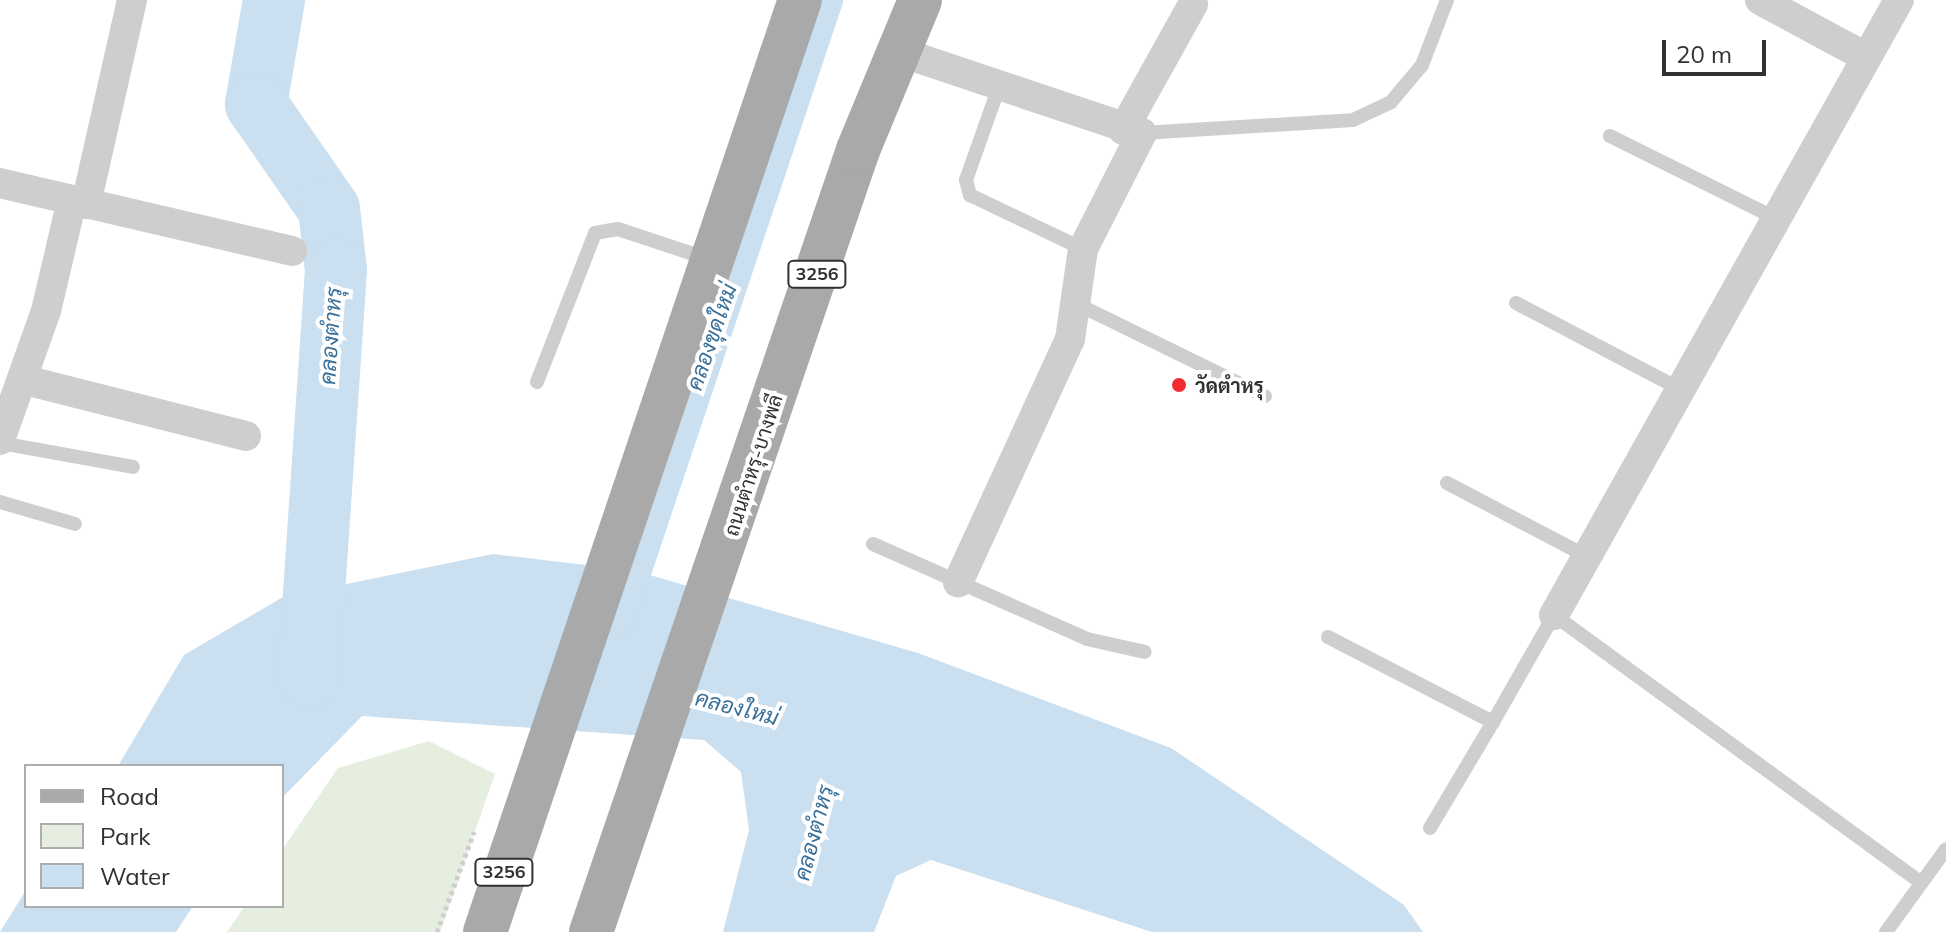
<!DOCTYPE html>
<meta charset="utf-8">
<style>
body{margin:0}
#map{position:relative;width:1946px;height:932px;overflow:hidden;background:#fff;font-family:Mulish,Sarabun,sans-serif}
div>[style]{position:absolute}
.green>*{inset:0;background:#e6eedf}
.water>*{inset:0;background:#cadfef}
.canal>*{height:36px;margin:-18px;padding:0 18px;transform-origin:18px;border-radius:18px;background:#cadfef}
.river>*{height:62px;margin:-31px;padding:0 31px;transform-origin:31px;border-radius:31px;background:#cadfef}
.path>*{height:5px;margin-top:-2.5px;transform-origin:0;background:repeating-linear-gradient(90deg,#cecece 0 4px,transparent 0 8px)}
.lane>*{height:14px;margin:-7px;padding:0 7px;transform-origin:7px;border-radius:7px;background:#cecece}
.street>*{height:30px;margin:-15px;padding:0 15px;transform-origin:15px;border-radius:15px;background:#cecece}
.primary>*{height:44px;margin:-22px;padding:0 22px;transform-origin:22px;border-radius:22px;background:#a9a9a9}
.dots>*{width:22px;height:22px;translate:-50% -50%;box-sizing:border-box;border:4px solid #fff;border-radius:50%}
span{translate:-50% -50%;white-space:nowrap;text-align:center;line-height:1.15;-webkit-text-stroke:8px #fff;paint-order:stroke}
.shield-label span{padding:2px 6px;background:#fff;border:2px solid;border-radius:6px;-webkit-text-stroke-width:0}
.shield-label{font-size:18px;color:#313131;font-weight:700}
.poi-label{font-size:20px;color:#313131;font-weight:700}
.left{translate:0 -50%;text-align:left}
.street-label{font-size:20px;color:#313131}
.water-label{font-size:22px;color:#397099;font-style:italic}
.legend{position:absolute;left:24px;top:764px;width:260px;height:144px;box-sizing:border-box;background:#fff;border:2px solid #adadad;margin:0;padding:10px 14px;list-style:none;font-size:24px;color:#313131}
.legend li{display:flex;align-items:center;gap:16px;height:40px}
.legend b{width:40px;border:2px solid #adadad}
.scale{position:absolute;left:1662px;top:40px;width:104px;height:36px;box-sizing:border-box;border:4px solid #313131;border-top:0;padding-left:10px;font-size:24px;line-height:28px;white-space:nowrap;color:#313131;-webkit-text-stroke:6px #fff;paint-order:stroke}
</style>
<div id="map">
<div class="green">
<div style="clip-path:polygon(429px 741px,495px 774px,440px 932px,227px 932px,245px 906px,282px 906px,282px 850px,338px 768px)"></div>
</div>
<div class="water">
<div style="clip-path:polygon(493px 554px,636px 571px,918px 653px,1171px 748px,1404px 905px,1423px 932px,1152px 932px,931px 860px,896px 876px,874px 932px,723px 932px,749px 830px,741px 772px,704px 740px,362px 716px,282px 798px,282px 766px,118px 766px,184px 655px,283px 597px)"></div>
<div style="clip-path:polygon(26px 890px,26px 906px,193px 906px,176px 932px,0 932px)"></div>
</div>
<div class="canal">
<div style="left:618px;top:617px;width:651px;rotate:-71.45deg"></div>
</div>
<div class="river">
<div style="left:274px;top:0;width:106px;rotate:99.8deg"></div>
<div style="left:256px;top:104px;width:128px;rotate:55.2deg"></div>
<div style="left:329px;top:209px;width:61px;rotate:83.5deg"></div>
<div style="left:336px;top:270px;width:408px;rotate:93.9deg"></div>
</div>
<div class="path">
<div style="left:437px;top:932px;width:107px;rotate:-69.7deg"></div>
</div>
<div class="lane">
<div style="left:1000px;top:84px;width:102px;rotate:109.5deg"></div>
<div style="left:966px;top:180px;width:16px;rotate:75deg"></div>
<div style="left:970px;top:195px;width:125px;rotate:25.5deg"></div>
<div style="left:1142px;top:133px;width:211px;rotate:-3.5deg"></div>
<div style="left:1353px;top:120px;width:42px;rotate:-25.3deg"></div>
<div style="left:1391px;top:102px;width:48px;rotate:-50deg"></div>
<div style="left:1422px;top:65px;width:70px;rotate:-69deg"></div>
<div style="left:1610px;top:136px;width:182px;rotate:26.4deg"></div>
<div style="left:1516px;top:303px;width:183px;rotate:27.7deg"></div>
<div style="left:1079px;top:305px;width:207px;rotate:26.1deg"></div>
<div style="left:537px;top:382px;width:160px;rotate:-68.7deg"></div>
<div style="left:595px;top:233px;width:23px;rotate:-10deg"></div>
<div style="left:618px;top:229px;width:95px;rotate:18.4deg"></div>
<div style="left:0;top:443px;width:135px;rotate:10.2deg"></div>
<div style="left:1447px;top:483px;width:157px;rotate:27.7deg"></div>
<div style="left:0;top:502px;width:78px;rotate:16.3deg"></div>
<div style="left:873px;top:544px;width:234px;rotate:23.9deg"></div>
<div style="left:1087px;top:639px;width:59px;rotate:12.6deg"></div>
<div style="left:1328px;top:637px;width:186px;rotate:27.3deg"></div>
<div style="left:1493px;top:722px;width:123px;rotate:-60.3deg"></div>
<div style="left:1554px;top:615px;width:453px;rotate:36.1deg"></div>
<div style="left:1430px;top:828px;width:123px;rotate:-59.3deg"></div>
<div style="left:1886px;top:932px;width:102px;rotate:-54.1deg"></div>
</div>
<div class="street">
<div style="left:1760px;top:0;width:118px;rotate:28.3deg"></div>
<div style="left:897px;top:51px;width:258px;rotate:18.5deg"></div>
<div style="left:1142px;top:133px;width:130px;rotate:117deg"></div>
<div style="left:1083px;top:249px;width:91px;rotate:98.2deg"></div>
<div style="left:1070px;top:339px;width:268px;rotate:114.7deg"></div>
<div style="left:1123px;top:130px;width:144px;rotate:-60.9deg"></div>
<div style="left:0;top:183px;width:300px;rotate:13.1deg"></div>
<div style="left:86px;top:204px;width:209px;rotate:-77.3deg"></div>
<div style="left:25px;top:380px;width:228px;rotate:14.2deg"></div>
<div style="left:0;top:440px;width:137px;rotate:-70.4deg"></div>
<div style="left:46px;top:311px;width:114px;rotate:-76.8deg"></div>
<div style="left:1554px;top:615px;width:705px;rotate:-60.71deg"></div>
</div>
<div class="primary">
<div style="left:485px;top:932px;width:984px;rotate:-71.33deg"></div>
<div style="left:591px;top:932px;width:826px;rotate:-71.15deg"></div>
<div style="left:858px;top:150px;width:162px;rotate:-67.5deg"></div>
</div>
<div class="dots">
<div style="left:1179px;top:385px;background:#f02b31"></div>
</div>
<div class="shield-label">
<span style="left:817px;top:274px">3256</span>
<span style="left:504px;top:872px">3256</span>
</div>
<div class="poi-label">
<span class="left" style="left:1195px;top:385px">วัดตำหรุ</span>
</div>
<div class="street-label">
<span style="left:753px;top:465px;rotate:-72deg">ถนนตำหรุ-บางพลี</span>
</div>
<div class="water-label">
<span style="left:331px;top:336px;rotate:-86deg">คลองตำหรุ</span>
<span style="left:712px;top:337px;rotate:-71deg">คลองขุดใหม่</span>
<span style="left:737px;top:708px;rotate:14deg">คลองใหม่</span>
<span style="left:814px;top:833px;rotate:-75deg">คลองตำหรุ</span>
</div>
<ul class="legend">
<li><b style="height:10px;background:#a9a9a9"></b>Road</li>
<li><b style="height:22px;background:#e6eedf"></b>Park</li>
<li><b style="height:22px;background:#cadfef"></b>Water</li>
</ul>
<div class="scale">20 m</div>
</div>
